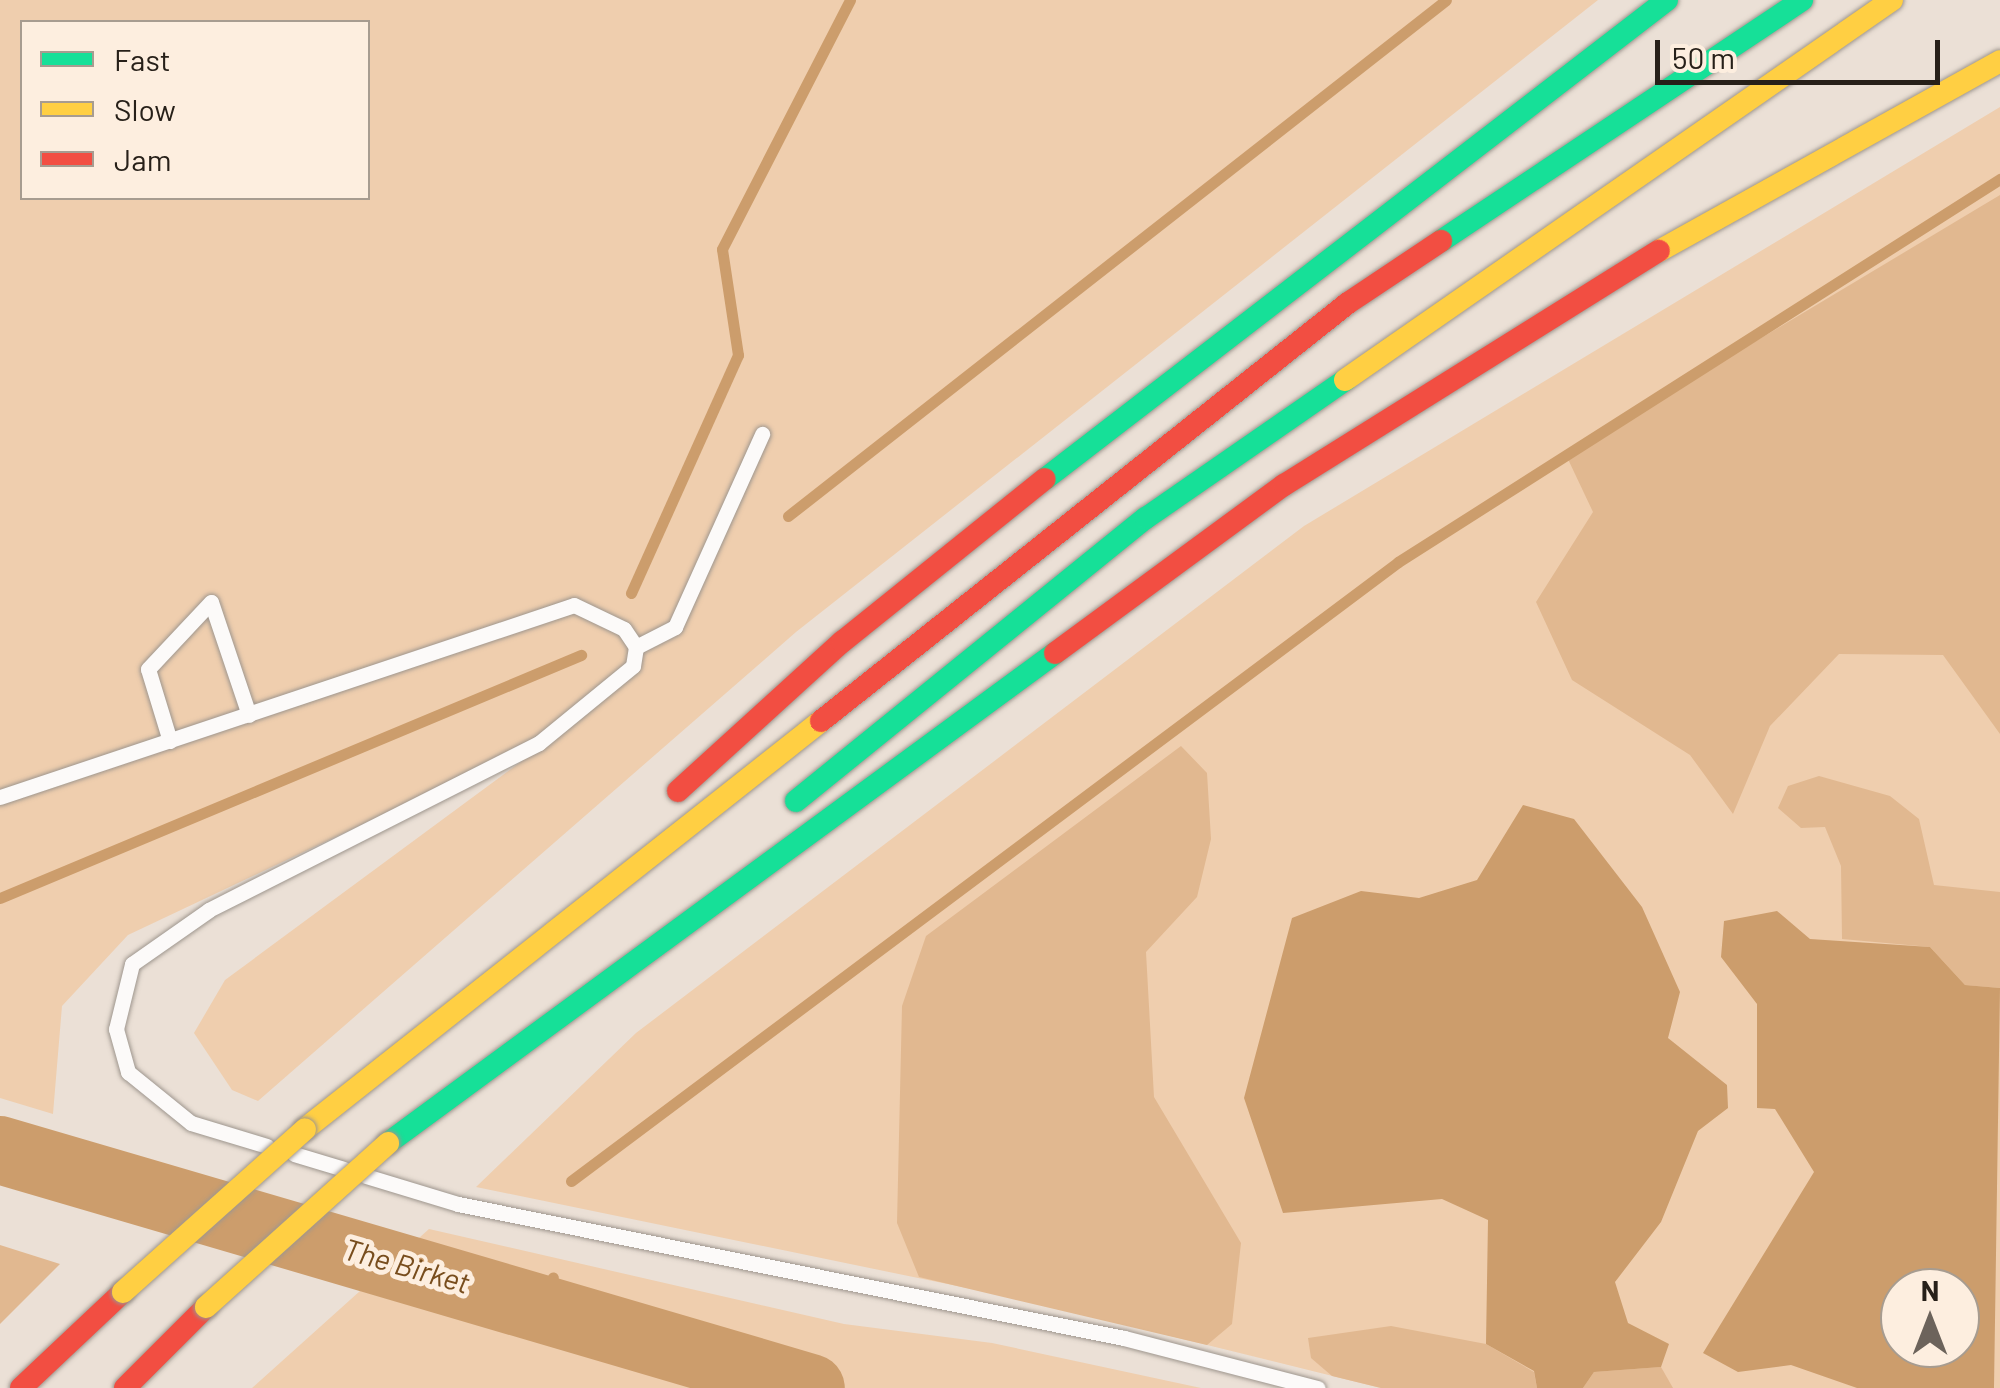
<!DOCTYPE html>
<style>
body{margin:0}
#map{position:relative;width:2000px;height:1388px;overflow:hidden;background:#ebe0d6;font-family:Barlow,sans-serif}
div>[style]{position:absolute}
.green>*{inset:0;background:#efceae}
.forest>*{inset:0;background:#e1b890}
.water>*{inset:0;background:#cc9d6c}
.stream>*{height:11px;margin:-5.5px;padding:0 5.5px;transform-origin:5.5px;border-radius:5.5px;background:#cc9d6c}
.river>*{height:68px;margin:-34px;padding:0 34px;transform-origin:34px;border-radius:34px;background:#cc9d6c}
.roads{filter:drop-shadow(0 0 2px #9e968e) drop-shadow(0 0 2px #9e968e)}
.lane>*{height:15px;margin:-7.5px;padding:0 7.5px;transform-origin:7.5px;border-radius:7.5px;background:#fcfaf9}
.fast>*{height:22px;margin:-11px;padding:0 11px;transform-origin:11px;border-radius:11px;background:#16e098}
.slow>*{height:22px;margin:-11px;padding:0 11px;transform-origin:11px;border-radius:11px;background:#ffcf43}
.jam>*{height:22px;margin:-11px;padding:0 11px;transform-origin:11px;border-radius:11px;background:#f24e42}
.bridges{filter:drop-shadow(0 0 2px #9e968e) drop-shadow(0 0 2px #9e968e)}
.slow-bridge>*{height:22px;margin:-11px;padding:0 11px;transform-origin:11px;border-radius:11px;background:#ffcf43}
span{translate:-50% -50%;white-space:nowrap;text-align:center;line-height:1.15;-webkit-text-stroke:10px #fdeedf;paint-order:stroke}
.water-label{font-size:30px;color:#784d1d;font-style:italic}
.legend{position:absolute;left:20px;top:20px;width:350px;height:180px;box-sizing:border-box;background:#fdeedf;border:2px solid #a79c90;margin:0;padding:12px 18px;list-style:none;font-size:30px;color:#272019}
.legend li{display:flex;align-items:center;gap:20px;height:50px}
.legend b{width:50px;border:2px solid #a79c90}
.north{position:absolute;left:1880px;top:1268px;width:100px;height:100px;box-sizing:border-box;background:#fdeedf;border:2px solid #a79c90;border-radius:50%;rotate:0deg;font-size:28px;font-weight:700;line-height:40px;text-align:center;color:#272019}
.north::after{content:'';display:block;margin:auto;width:35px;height:45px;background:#6c635b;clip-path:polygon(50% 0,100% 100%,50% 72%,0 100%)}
.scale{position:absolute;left:1655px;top:40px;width:285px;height:45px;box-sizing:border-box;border:5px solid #272019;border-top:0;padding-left:12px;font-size:30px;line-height:35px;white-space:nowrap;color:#272019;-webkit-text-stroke:8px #fdeedf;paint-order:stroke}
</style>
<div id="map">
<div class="green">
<div style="clip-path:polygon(evenodd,0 0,1598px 0,796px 632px,258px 1101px,232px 1090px,194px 1033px,225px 980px,568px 727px,128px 935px,62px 1006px,53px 1114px,0 1098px,0 0,22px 22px,368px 22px,368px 198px,22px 198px,22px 22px)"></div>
<div style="clip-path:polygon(evenodd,2000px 107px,2000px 1388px,1381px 1388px,1025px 1300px,476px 1187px,636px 1033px,1304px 526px,2000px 107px,1900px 1288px,1960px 1288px,1960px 1348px,1900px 1348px,1900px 1288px)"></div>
<div style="clip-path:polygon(429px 1229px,844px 1324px,992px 1343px,1201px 1388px,252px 1388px)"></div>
</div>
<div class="forest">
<div style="clip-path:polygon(2000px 195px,2000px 734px,1943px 655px,1839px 654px,1770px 726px,1733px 814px,1690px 755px,1572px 680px,1536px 602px,1593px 512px,1566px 455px)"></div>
<div style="clip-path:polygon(1181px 746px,1207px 773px,1211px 839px,1197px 897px,1146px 952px,1154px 1097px,1241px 1243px,1232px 1324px,1207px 1345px,919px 1277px,897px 1223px,902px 1006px,926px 936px)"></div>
<div style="clip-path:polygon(1819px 776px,1890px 796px,1919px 819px,1934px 885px,2000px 892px,2000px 988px,1965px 985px,1930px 947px,1842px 939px,1841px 866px,1825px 827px,1801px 828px,1778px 808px,1788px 786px)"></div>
<div style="clip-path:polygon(0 1245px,60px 1264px,0 1324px)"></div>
<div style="clip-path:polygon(1391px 1326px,1486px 1344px,1534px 1372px,1537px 1388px,1381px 1388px,1332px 1376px,1311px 1358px,1308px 1338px)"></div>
<div style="clip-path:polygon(1661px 1367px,1673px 1388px,1583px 1388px,1594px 1372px)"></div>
</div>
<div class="water">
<div style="clip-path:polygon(1523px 805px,1574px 819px,1642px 907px,1680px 992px,1668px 1038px,1727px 1085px,1728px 1108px,1698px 1131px,1661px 1222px,1615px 1282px,1628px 1323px,1669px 1344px,1661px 1367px,1594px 1372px,1583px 1388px,1537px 1388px,1534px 1371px,1486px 1344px,1488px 1220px,1442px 1199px,1283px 1213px,1244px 1098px,1292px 918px,1361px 891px,1419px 898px,1477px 880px)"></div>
<div style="clip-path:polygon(evenodd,1777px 911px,1810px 939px,1930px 947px,1965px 985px,2000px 988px,1994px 1388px,1857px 1388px,1791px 1365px,1738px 1372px,1703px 1353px,1814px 1172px,1775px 1109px,1757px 1108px,1757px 1004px,1721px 957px,1724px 921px,1777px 911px,1900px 1288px,1960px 1288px,1960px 1348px,1900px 1348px,1900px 1288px)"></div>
</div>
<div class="stream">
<div style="left:788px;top:516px;width:836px;rotate:-38.1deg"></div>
<div style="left:631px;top:593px;width:261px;rotate:-65.8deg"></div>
<div style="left:738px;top:355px;width:107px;rotate:-98.6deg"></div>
<div style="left:722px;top:249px;width:280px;rotate:-62.8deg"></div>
<div style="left:0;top:898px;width:630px;rotate:-22.7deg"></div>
<div style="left:571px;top:1181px;width:1033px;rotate:-36.81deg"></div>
<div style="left:1398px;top:562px;width:714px;rotate:-32.47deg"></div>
<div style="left:548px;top:1305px;width:28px;rotate:-80deg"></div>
</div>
<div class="river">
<div style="left:0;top:1150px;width:845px;rotate:16.36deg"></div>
</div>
<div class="roads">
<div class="lane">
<div style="left:636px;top:647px;width:44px;rotate:-27.1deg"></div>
<div style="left:675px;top:627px;width:212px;rotate:-65.7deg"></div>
<div style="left:170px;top:741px;width:75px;rotate:-107deg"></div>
<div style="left:148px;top:669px;width:92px;rotate:-46.8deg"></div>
<div style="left:211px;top:602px;width:119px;rotate:71.4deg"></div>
<div style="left:0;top:797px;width:605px;rotate:-18.49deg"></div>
<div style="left:574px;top:605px;width:55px;rotate:25.6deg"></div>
<div style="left:624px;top:629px;width:22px;rotate:56deg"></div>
<div style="left:636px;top:647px;width:19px;rotate:99deg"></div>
<div style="left:633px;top:666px;width:122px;rotate:140.7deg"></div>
<div style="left:539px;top:743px;width:370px;rotate:153.2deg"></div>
<div style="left:209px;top:910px;width:94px;rotate:145deg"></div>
<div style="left:132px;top:964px;width:67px;rotate:103.8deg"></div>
<div style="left:116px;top:1029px;width:45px;rotate:74.4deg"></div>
<div style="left:128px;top:1072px;width:81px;rotate:39deg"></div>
<div style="left:191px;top:1123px;width:79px;rotate:16.8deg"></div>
<div style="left:294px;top:1154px;width:52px;rotate:16.7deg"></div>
<div style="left:366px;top:1176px;width:96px;rotate:16.9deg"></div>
<div style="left:458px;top:1204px;width:679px;rotate:11.38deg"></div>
<div style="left:1124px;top:1338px;width:200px;rotate:14.5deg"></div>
</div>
<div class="fast">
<div style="left:1441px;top:241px;width:434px;rotate:-33.7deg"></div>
<div style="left:1045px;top:479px;width:785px;rotate:-37.6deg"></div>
<div style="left:796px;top:801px;width:450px;rotate:-39deg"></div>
<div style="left:1146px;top:518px;width:242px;rotate:-34.7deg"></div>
<div style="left:388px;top:1143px;width:828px;rotate:-36.3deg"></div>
</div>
<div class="slow">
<div style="left:1659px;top:251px;width:390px;rotate:-29.1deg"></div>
<div style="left:1345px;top:380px;width:666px;rotate:-34.79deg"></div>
<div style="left:305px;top:1129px;width:658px;rotate:-38.33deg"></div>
</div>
<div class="jam">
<div style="left:1055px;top:653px;width:284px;rotate:-36.3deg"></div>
<div style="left:1284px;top:485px;width:442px;rotate:-32deg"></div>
<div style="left:821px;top:721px;width:673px;rotate:-38.42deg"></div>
<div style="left:1348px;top:303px;width:112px;rotate:-33.7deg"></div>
<div style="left:678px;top:791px;width:222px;rotate:-42.3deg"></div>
<div style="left:842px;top:642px;width:260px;rotate:-38.8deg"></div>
<div style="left:21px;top:1388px;width:140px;rotate:-43.3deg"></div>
<div style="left:125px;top:1388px;width:115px;rotate:-45deg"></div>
</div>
</div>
<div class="bridges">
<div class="slow-bridge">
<div style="left:123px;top:1292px;width:244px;rotate:-41.8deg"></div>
<div style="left:206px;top:1307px;width:245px;rotate:-42deg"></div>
</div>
</div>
<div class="water-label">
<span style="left:407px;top:1265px;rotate:16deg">The Birket</span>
</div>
<ul class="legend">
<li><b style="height:12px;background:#16e098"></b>Fast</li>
<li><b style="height:12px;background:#ffcf43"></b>Slow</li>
<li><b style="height:12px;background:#f24e42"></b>Jam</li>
</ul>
<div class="north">N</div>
<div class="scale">50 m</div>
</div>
